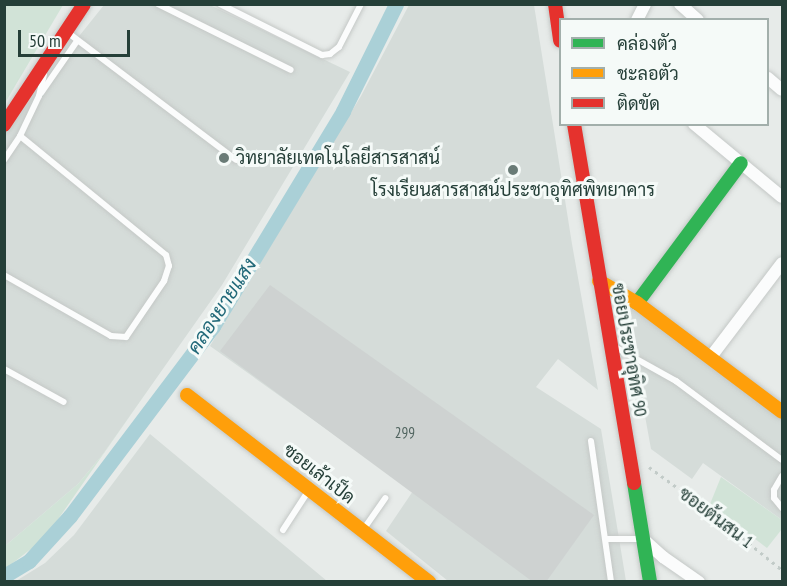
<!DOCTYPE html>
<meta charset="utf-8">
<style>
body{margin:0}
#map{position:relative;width:787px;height:586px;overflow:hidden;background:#e7ebe9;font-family:"PT Sans Narrow",Sarabun,sans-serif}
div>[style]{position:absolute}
.built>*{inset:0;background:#d5dcd9}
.green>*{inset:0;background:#d1e3d7}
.canal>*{height:15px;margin:-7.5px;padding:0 7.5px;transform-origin:7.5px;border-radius:7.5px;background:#aad0d7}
.building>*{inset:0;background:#ced2d1}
.path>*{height:3px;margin-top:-1.5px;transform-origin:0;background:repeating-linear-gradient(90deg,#c2cbc8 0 3px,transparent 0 7.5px)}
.roads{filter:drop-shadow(0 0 2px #c4c8c6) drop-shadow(0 0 2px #c4c8c6)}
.lane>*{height:6px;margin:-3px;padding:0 3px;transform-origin:3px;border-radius:3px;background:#fbfcfc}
.street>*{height:12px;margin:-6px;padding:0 6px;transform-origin:6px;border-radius:6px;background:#fbfcfc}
.fast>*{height:14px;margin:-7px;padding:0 7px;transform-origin:7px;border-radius:7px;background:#30b455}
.slow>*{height:14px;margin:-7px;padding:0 7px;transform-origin:7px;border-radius:7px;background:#ff9f0a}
.jam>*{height:14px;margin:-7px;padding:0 7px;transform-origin:7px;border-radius:7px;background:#e5322d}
.dots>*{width:16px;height:16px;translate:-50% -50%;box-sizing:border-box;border:3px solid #f5faf8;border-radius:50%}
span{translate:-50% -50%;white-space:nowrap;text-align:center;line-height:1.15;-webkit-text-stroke:6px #f5faf8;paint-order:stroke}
.number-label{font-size:15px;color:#50645f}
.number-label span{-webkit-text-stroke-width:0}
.poi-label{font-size:18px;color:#253f38}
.left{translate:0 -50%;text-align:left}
.street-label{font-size:18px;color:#253f38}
.water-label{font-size:20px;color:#216979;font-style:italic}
.frame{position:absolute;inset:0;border:6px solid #253f38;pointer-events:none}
.legend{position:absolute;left:559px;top:18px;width:210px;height:108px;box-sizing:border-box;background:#f5faf8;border:2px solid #a2afab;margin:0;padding:8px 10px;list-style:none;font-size:18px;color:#253f38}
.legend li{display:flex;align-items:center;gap:12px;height:30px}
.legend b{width:30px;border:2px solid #a2afab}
.scale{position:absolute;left:18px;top:30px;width:112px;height:27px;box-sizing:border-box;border:3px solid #253f38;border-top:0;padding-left:8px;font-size:18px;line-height:21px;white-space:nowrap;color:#253f38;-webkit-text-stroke:4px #f5faf8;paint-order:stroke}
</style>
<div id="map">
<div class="built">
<div style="clip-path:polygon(104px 5px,210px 5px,350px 72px,222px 285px,103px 454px,78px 484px,5px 546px,5px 130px,8px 132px,48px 75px)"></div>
<div style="clip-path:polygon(409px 5px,534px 5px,572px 244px,598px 390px,558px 359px,536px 387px,601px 429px,626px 581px,448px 581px,386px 531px,413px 491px,210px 346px,361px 96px)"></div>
<div style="clip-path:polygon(624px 300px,782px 416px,782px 520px,703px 463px,692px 479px,651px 449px)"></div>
<div style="clip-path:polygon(150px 434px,327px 581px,16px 581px,45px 563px,74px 535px)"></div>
</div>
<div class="green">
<div style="clip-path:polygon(5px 4px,63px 5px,5px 103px,4px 5px)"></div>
<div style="clip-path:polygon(168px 361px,45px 538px,5px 569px,5px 546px,78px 484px,103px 454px)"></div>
<div style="clip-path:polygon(721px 477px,782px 520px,782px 529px,767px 548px,710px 504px)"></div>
</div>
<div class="canal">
<div style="left:4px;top:576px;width:29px;rotate:-31deg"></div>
<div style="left:29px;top:561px;width:61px;rotate:-47.7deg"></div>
<div style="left:70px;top:516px;width:238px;rotate:-53deg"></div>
<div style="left:213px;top:326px;width:251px;rotate:-58.8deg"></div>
<div style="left:343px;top:111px;width:119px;rotate:-63.6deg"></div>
</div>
<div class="building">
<div style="clip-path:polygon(270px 285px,594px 515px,546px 582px,533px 582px,220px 351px)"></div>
</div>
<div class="path">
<div style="left:649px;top:467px;width:73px;rotate:36.1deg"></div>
<div style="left:708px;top:510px;width:95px;rotate:39deg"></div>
</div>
<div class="roads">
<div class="lane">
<div style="left:158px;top:4px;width:148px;rotate:26.4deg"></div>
<div style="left:220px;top:4px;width:114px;rotate:26.6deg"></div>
<div style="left:322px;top:55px;width:8px;rotate:-7deg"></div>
<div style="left:330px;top:54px;width:11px;rotate:-38deg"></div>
<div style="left:339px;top:47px;width:48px;rotate:-62.9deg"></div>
<div style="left:67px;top:32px;width:212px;rotate:37.1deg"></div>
<div style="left:41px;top:93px;width:63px;rotate:-55.3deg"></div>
<div style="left:4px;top:160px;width:29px;rotate:-56deg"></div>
<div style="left:4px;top:275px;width:123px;rotate:29.7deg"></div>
<div style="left:111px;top:336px;width:15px;rotate:4deg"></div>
<div style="left:126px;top:337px;width:68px;rotate:-55.8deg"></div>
<div style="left:164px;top:281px;width:16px;rotate:-72deg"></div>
<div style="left:169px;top:266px;width:11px;rotate:-105deg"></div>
<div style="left:166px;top:255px;width:188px;rotate:-140.8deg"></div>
<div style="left:20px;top:136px;width:44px;rotate:-64.6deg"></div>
<div style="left:39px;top:96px;width:22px;rotate:-77deg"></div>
<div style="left:615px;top:347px;width:70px;rotate:29.1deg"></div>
<div style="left:676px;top:381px;width:132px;rotate:36.7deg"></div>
<div style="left:4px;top:369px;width:68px;rotate:28.8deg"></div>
<div style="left:591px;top:441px;width:142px;rotate:81.9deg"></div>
<div style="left:782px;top:476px;width:16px;rotate:120deg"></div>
<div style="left:774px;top:490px;width:8px;rotate:90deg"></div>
<div style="left:774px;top:498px;width:13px;rotate:51deg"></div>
<div style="left:283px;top:530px;width:48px;rotate:-57deg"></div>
<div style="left:363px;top:530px;width:39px;rotate:-55deg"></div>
<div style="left:606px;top:539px;width:35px"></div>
</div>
<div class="street">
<div style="left:680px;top:4px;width:24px;rotate:42deg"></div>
<div style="left:637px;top:20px;width:18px;rotate:-63deg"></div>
<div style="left:768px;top:78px;width:18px;rotate:41deg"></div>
<div style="left:694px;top:124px;width:114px;rotate:39.7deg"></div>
<div style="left:710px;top:358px;width:119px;rotate:-52.8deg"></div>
<div style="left:643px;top:539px;width:27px;rotate:42deg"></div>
<div style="left:663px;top:557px;width:44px;rotate:34.8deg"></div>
</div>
<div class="fast">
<div style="left:637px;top:303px;width:174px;rotate:-53.4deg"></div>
<div style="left:634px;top:483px;width:100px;rotate:80.8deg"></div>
</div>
<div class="slow">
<div style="left:599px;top:281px;width:44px;rotate:30.1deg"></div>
<div style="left:637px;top:303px;width:181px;rotate:36.9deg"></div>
<div style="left:187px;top:395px;width:306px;rotate:37.7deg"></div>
</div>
<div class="jam">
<div style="left:555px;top:4px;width:37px;rotate:82deg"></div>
<div style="left:574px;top:124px;width:364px;rotate:80.5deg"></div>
<div style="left:4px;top:125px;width:145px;rotate:-56.5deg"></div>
</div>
</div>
<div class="dots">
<div style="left:224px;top:158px;background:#697b76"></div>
<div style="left:513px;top:170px;background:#697b76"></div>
</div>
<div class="number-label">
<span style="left:405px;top:433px">299</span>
</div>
<div class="poi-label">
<span class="left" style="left:236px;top:158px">วิทยาลัยเทคโนโลยีสารสาสน์</span>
<span style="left:513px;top:190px">โรงเรียนสารสาสน์ประชาอุทิศพิทยาคาร</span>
</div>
<div class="street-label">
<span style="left:629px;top:350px;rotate:80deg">ซอยประชาอุทิศ 90</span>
<span style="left:319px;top:474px;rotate:38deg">ซอยเล้าเป็ด</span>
<span style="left:716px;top:518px;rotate:37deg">ซอยต้นสน 1</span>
</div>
<div class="water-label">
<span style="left:222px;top:306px;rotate:-57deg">คลองยายแสง</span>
</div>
<div class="frame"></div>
<ul class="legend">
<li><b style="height:8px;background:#30b455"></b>คล่องตัว</li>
<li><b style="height:8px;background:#ff9f0a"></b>ชะลอตัว</li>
<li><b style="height:8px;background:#e5322d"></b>ติดขัด</li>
</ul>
<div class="scale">50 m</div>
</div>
